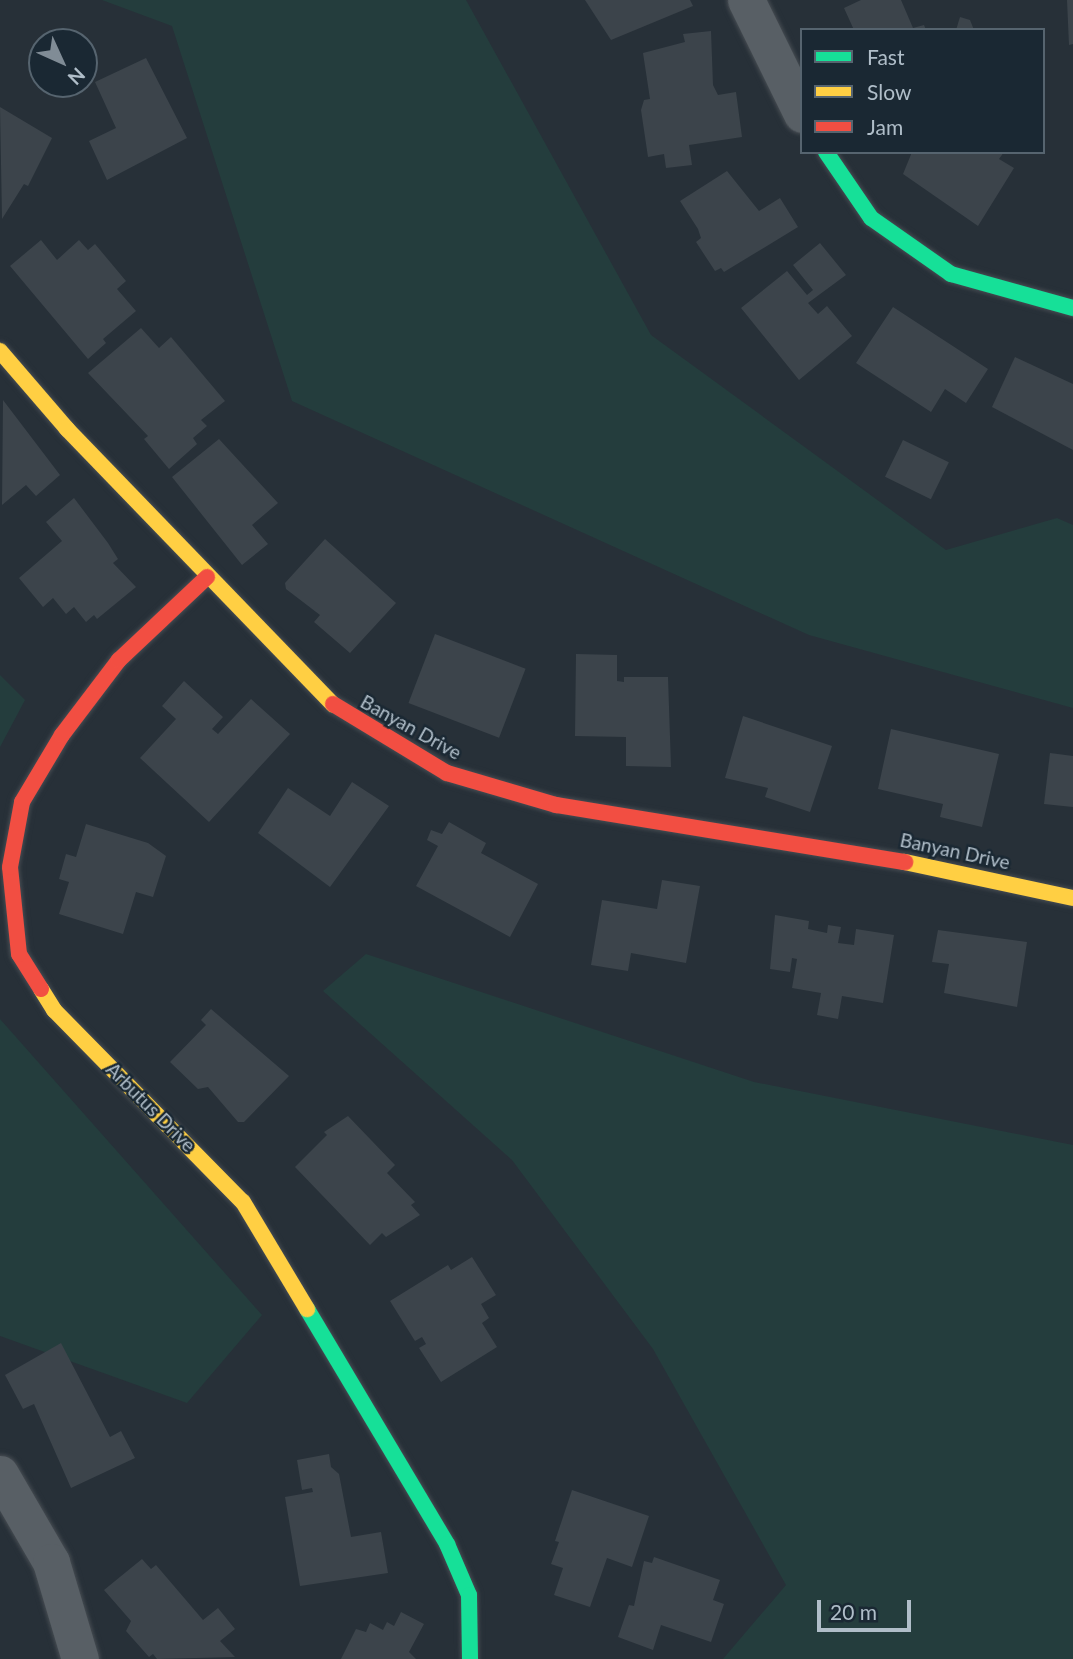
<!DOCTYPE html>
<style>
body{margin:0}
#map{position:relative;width:1073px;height:1659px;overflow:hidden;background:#273038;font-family:Lato,sans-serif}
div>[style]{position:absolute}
.green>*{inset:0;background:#243d3d}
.building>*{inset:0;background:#3c444b;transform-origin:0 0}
.roads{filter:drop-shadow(0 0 2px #464c52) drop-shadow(0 0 2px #464c52)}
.street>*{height:37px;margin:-18.5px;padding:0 18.5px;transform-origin:18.5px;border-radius:18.5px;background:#585f65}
.fast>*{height:16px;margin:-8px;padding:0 8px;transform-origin:8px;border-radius:8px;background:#16e098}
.slow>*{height:16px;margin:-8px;padding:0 8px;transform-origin:8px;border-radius:8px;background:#ffcf43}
.jam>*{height:16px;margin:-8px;padding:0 8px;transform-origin:8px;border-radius:8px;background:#f24e42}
span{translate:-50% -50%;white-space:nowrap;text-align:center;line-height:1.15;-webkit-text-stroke:5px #1a2833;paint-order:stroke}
.street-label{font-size:19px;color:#b0bec9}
.legend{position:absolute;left:800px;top:28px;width:245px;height:126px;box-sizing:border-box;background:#1a2833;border:2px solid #56646f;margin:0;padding:9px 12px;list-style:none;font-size:21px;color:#b0bec9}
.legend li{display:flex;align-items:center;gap:14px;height:35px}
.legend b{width:35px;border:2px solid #56646f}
.north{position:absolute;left:28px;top:28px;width:70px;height:70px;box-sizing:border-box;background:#1a2833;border:2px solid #56646f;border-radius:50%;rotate:135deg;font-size:19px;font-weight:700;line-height:28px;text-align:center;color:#b0bec9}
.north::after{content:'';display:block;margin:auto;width:24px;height:32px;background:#808c96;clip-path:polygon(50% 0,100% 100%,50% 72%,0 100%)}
.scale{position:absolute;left:817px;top:1600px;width:94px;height:32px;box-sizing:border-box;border:4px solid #b0bec9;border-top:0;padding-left:9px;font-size:21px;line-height:24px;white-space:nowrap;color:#b0bec9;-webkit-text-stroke:5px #1a2833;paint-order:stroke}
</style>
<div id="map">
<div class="green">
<div style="clip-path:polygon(102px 0,466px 0,651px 335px,946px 550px,1057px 518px,1073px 525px,1073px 708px,809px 635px,292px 401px,172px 26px)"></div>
<div style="clip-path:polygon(0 675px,25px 700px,0 747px)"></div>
<div style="clip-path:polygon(366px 954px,754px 1082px,1073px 1145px,1073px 1659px,723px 1659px,786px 1585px,653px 1349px,512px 1160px,323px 991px)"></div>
<div style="clip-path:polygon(0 1019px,262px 1315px,187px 1403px,0 1336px)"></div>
</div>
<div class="building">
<div style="clip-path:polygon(585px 0,690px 0,693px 6px,611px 40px)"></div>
<div style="clip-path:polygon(861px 0,901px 0,913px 28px,924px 25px,926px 30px,854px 30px,844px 8px)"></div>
<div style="clip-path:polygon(1067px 0,1073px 0,1073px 44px,1069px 45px)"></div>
<div style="clip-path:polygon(960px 17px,970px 20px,974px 30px,956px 30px)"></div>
<div style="clip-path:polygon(711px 31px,713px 85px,718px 95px,736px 92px,742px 137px,689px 145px,692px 165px,666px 168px,664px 154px,648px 157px,641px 110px,644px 100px,650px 99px,643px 53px,685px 42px,683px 34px)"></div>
<div style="clip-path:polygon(146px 58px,187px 138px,107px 180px,89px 141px,116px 128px,95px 82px)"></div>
<div style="clip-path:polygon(0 107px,52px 138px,28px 186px,24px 184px,2px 219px)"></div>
<div style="clip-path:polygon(912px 152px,1004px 152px,999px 159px,1014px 168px,978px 226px,903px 174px)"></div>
<div style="clip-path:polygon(727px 171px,759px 211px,780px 198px,798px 227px,724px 272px,721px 268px,715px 271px,696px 242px,701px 238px,698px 229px,680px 201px)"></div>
<div style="clip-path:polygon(41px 240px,57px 260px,79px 240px,88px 250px,95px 244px,126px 281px,117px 289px,136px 311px,103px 339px,106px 343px,88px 359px,10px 266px)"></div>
<div style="clip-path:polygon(820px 243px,846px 275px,808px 303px,818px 314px,827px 306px,852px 336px,799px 380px,741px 308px,787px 271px,807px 295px,813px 290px,793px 265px)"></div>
<div style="clip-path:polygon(893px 307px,988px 369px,966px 403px,945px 389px,931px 412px,856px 363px)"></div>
<div style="clip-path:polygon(141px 328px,159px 348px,171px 337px,225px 401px,201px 420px,207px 426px,193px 438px,197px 444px,169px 469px,144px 439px,148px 436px,88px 373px)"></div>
<div style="clip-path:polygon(1015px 357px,1073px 384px,1073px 450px,992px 407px)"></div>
<div style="clip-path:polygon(3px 400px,60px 475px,36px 496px,26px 485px,2px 505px)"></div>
<div style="clip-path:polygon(219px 439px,278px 503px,252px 525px,268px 544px,242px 565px,172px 477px)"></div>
<div style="left:903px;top:440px;width:51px;height:41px;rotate:26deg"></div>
<div style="clip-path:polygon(74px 498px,108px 543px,118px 559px,113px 563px,136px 587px,97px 619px,94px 615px,86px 622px,74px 607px,66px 614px,53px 598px,43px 607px,19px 578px,62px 541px,46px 522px)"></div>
<div style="clip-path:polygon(325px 539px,396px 603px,350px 653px,314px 622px,320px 615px,286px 589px,285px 583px)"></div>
<div style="left:435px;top:634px;width:97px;height:74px;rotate:21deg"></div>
<div style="clip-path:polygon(576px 654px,617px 655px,617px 681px,624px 682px,624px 677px,668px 677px,671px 767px,626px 766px,626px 737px,575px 736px)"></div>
<div style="clip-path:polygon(184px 681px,223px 717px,212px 729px,218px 734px,251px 699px,290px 734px,209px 822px,140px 758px,176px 719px,162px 706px)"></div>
<div style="clip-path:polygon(743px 716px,832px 746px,810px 812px,765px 797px,768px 788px,725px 778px)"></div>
<div style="clip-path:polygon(891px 729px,999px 754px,982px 827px,940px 817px,943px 804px,878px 789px)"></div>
<div style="clip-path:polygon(1050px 753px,1073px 756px,1073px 807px,1044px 804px)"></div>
<div style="clip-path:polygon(352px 782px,389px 806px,330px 887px,258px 833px,288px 788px,330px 816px)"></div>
<div style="clip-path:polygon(449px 822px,486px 843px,481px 853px,538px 884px,510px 937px,416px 886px,438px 846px,427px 840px,431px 830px,442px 834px)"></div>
<div style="clip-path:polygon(86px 824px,148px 843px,166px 856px,153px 897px,136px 892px,123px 934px,59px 914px,69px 882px,59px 879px,66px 854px,76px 857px)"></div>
<div style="clip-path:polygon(662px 880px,700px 886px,686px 963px,631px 953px,628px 971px,591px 965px,602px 900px,657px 909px)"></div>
<div style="clip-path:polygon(775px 915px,809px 921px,808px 929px,827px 933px,828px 925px,841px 927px,838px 943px,854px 945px,856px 929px,894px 935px,883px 1003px,842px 996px,838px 1019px,817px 1015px,821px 993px,792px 988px,797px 959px,792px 958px,790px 972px,770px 969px)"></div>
<div style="clip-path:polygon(938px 930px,1027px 942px,1017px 1007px,944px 993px,949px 964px,932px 962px)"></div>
<div style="clip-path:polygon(211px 1009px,289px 1076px,244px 1122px,238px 1122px,208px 1087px,198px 1089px,170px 1062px,206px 1025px,201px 1020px)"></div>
<div style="clip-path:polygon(348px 1116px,395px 1165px,387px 1173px,415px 1202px,411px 1205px,420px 1215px,386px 1237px,382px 1233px,370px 1245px,295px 1167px,327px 1135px,324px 1132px)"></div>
<div style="clip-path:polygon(472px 1257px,496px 1295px,481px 1304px,489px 1318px,482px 1323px,497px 1347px,441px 1382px,419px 1348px,426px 1344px,422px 1337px,415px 1341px,390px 1301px,448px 1265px,451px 1270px)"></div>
<div style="clip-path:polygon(61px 1343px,110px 1437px,121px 1431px,135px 1458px,71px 1488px,34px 1404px,23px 1409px,5px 1375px)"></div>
<div style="clip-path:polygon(329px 1454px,331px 1467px,339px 1474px,351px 1537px,381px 1532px,388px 1573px,300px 1586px,285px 1497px,313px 1492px,312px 1488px,302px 1490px,297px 1460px)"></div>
<div style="clip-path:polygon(572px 1490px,649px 1516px,632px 1567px,607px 1558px,590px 1607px,554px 1595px,563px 1568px,551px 1564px,559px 1542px,555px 1541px)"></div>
<div style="clip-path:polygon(654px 1557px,720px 1580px,713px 1600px,724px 1604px,711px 1642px,661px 1625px,653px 1650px,618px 1637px,629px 1605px,634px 1606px,644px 1561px,652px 1563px)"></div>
<div style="clip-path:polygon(142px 1559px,151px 1569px,156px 1565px,203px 1620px,218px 1608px,235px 1629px,220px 1641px,235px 1657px,157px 1659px,153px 1654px,149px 1657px,126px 1631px,131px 1621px,104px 1590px)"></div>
<div style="clip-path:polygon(401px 1612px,424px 1624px,409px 1652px,416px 1659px,341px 1659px,356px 1629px,366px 1632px,370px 1623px,383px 1630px,387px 1622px,394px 1626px)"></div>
</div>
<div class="roads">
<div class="street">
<div style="left:746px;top:0;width:127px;rotate:63.8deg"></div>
<div style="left:0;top:1474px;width:102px;rotate:59.9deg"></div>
<div style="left:51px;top:1562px;width:101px;rotate:73.4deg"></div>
</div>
<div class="fast">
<div style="left:826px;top:152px;width:80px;rotate:55.7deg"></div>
<div style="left:871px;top:218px;width:98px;rotate:35deg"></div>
<div style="left:951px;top:274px;width:127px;rotate:15.6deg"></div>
<div style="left:307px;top:1309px;width:274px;rotate:59.2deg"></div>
<div style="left:447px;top:1544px;width:56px;rotate:66.7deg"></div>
<div style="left:469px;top:1595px;width:64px;rotate:89.1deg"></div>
</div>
<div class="slow">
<div style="left:0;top:351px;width:103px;rotate:49.3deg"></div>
<div style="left:67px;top:429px;width:383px;rotate:46deg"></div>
<div style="left:905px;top:862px;width:172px;rotate:12.1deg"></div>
<div style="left:41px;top:989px;width:25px;rotate:58deg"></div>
<div style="left:54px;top:1010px;width:269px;rotate:45.5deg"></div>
<div style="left:243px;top:1202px;width:125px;rotate:59.1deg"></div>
</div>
<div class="jam">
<div style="left:333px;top:704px;width:133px;rotate:31.2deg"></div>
<div style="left:447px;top:773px;width:114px;rotate:16.4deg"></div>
<div style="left:556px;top:805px;width:354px;rotate:9.3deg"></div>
<div style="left:41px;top:989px;width:41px;rotate:-122.2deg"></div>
<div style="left:19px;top:954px;width:87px;rotate:-95.9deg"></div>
<div style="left:10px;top:867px;width:66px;rotate:-79.5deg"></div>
<div style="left:22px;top:802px;width:78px;rotate:-59.2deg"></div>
<div style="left:62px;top:735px;width:94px;rotate:-52.8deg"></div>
<div style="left:119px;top:660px;width:121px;rotate:-43.3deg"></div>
</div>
</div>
<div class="street-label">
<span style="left:411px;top:727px;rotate:29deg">Banyan Drive</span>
<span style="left:955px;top:851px;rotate:12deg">Banyan Drive</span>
<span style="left:151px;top:1107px;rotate:45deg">Arbutus Drive</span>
</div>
<ul class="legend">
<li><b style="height:9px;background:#16e098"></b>Fast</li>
<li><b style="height:9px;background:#ffcf43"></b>Slow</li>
<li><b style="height:9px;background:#f24e42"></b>Jam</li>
</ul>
<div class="north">N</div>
<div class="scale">20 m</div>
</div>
